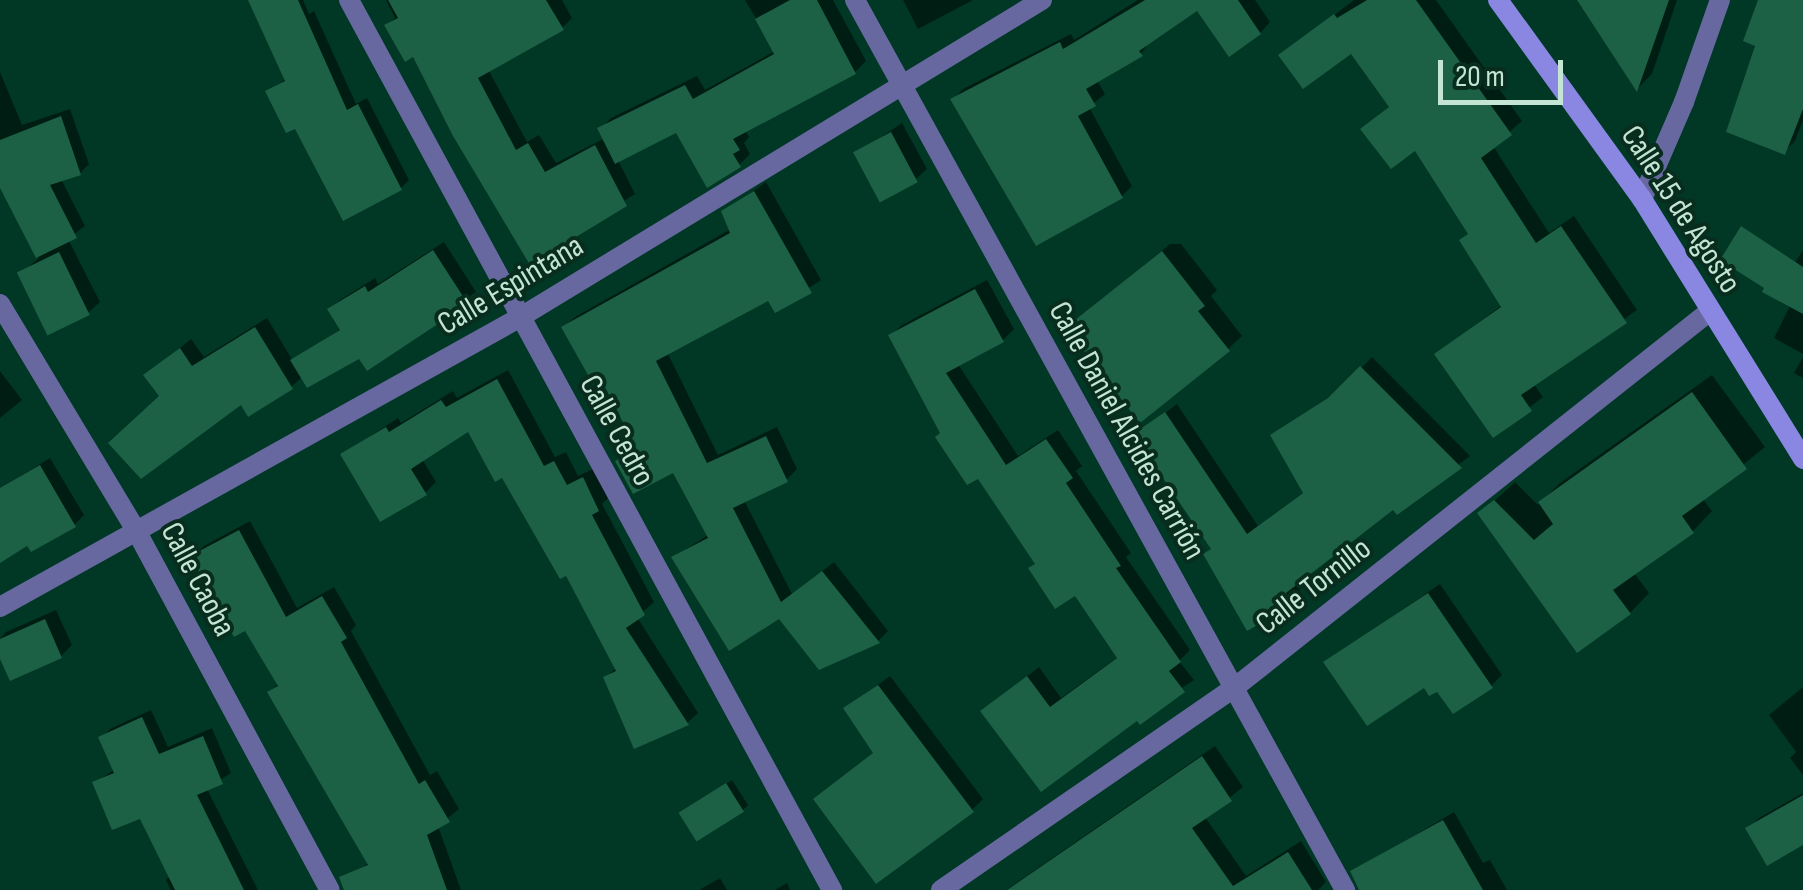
<!DOCTYPE html>
<meta charset="utf-8">
<style>
body{margin:0}
#map{position:relative;width:1803px;height:890px;overflow:hidden;background:#003825;font-family:"Sofia Sans Condensed",sans-serif}
div>[style]{position:absolute}
.shadow>*{inset:0;background:#0007}
.building>*{inset:0;background:#1c6045;transform-origin:0 0}
.street>*{height:20px;margin:-10px;padding:0 10px;transform-origin:10px;border-radius:10px;background:#6868a1}
.secondary>*{height:20px;margin:-10px;padding:0 10px;transform-origin:10px;border-radius:10px;background:#8987e2}
span{translate:-50% -50%;white-space:nowrap;text-align:center;line-height:1.15;-webkit-text-stroke:8px #082c1e;paint-order:stroke}
.street-label{font-size:32px;color:#c4e4d4}
.scale{position:absolute;left:1438px;top:60px;width:125px;height:45px;box-sizing:border-box;border:5px solid #c4e4d4;border-top:0;padding-left:12px;font-size:30px;line-height:35px;white-space:nowrap;color:#c4e4d4;-webkit-text-stroke:8px #082c1e;paint-order:stroke}
</style>
<div id="map">
<div class="shadow">
<div style="clip-path:polygon(251px 0,303px 0,309px 14px,314px 11px,356px 104px,367px 98px,409px 180px,401px 188px,296px 125px,268px 92px,287px 78px)"></div>
<div style="clip-path:polygon(386px 0,562px 0,572px 18px,562px 28px,488px 69px,527px 142px,539px 135px,556px 163px,605px 138px,600px 129px,611px 118px,697px 76px,705px 90px,775px 51px,745px 0,833px 0,866px 61px,855px 72px,745px 130px,749px 137px,744px 143px,750px 154px,739px 165px,677px 130px,618px 160px,635px 194px,531px 261px,414px 54px,387px 26px,395px 18px)"></div>
<div style="clip-path:polygon(903px 0,973px 0,918px 29px)"></div>
<div style="clip-path:polygon(1138px 0,1255px 0,1270px 22px,1260px 33px,1198px 7px,1150px 41px,1141px 54px,1097px 80px,1105px 94px,1089px 107px,1132px 186px,1122px 196px,953px 99px,963px 89px,1071px 34px,1074px 40px)"></div>
<div style="clip-path:polygon(1354px 0,1436px 0,1522px 121px,1493px 146px,1549px 233px,1574px 216px,1637px 310px,1533px 383px,1543px 397px,1493px 435px,1437px 354px,1502px 305px,1470px 232px,1416px 147px,1363px 129px,1391px 105px,1352px 50px,1282px 55px)"></div>
<div style="clip-path:polygon(1580px 0,1677px 0,1652px 74px,1638px 88px)"></div>
<div style="clip-path:polygon(1759px 0,1803px 0,1803px 120px,1795px 141px,1784px 152px)"></div>
<div style="clip-path:polygon(0 72px,22px 125px,70px 109px,89px 164px,80px 173px,61px 179px,85px 226px,68px 239px,100px 302px,89px 312px,20px 274px,39px 258px,0 183px)"></div>
<div style="clip-path:polygon(902px 123px,927px 169px,916px 179px,856px 154px)"></div>
<div style="clip-path:polygon(766px 182px,821px 280px,776px 310px,769px 297px,667px 352px,718px 455px,777px 427px,797px 469px,786px 480px,744px 500px,792px 594px,834px 562px,888px 631px,878px 641px,780px 616px,674px 557px,708px 535px,674px 470px,618px 462px,638px 446px,606px 383px,564px 327px,575px 317px,731px 229px,724px 212px)"></div>
<div style="clip-path:polygon(444px 242px,476px 292px,367px 368px,359px 355px,303px 376px,291px 387px,241px 402px,162px 396px,147px 375px,191px 339px,204px 357px,267px 318px,293px 361px,342px 328px,330px 309px,340px 300px,375px 278px,378px 284px)"></div>
<div style="clip-path:polygon(1170px 244px,1181px 244px,1217px 290px,1211px 296px,1242px 336px,1228px 349px,1068px 328px)"></div>
<div style="clip-path:polygon(1803px 250px,1803px 354px,1774px 338px,1791px 304px,1774px 296px)"></div>
<div style="clip-path:polygon(987px 280px,1014px 329px,1003px 340px,958px 364px,1018px 456px,1058px 430px,1082px 466px,1076px 471px,1131px 553px,1126px 557px,1190px 650px,1179px 661px,1194px 680px,1137px 717px,983px 711px,1039px 667px,1061px 698px,1119px 656px,1076px 592px,942px 432px,891px 335px,902px 325px)"></div>
<div style="clip-path:polygon(1372px 357px,1470px 456px,1397px 511px,1393px 506px,1295px 582px,1301px 593px,1291px 603px,1213px 547px,1136px 435px,1177px 404px,1258px 526px,1305px 491px,1273px 436px,1341px 389px)"></div>
<div style="clip-path:polygon(1803px 357px,1803px 378px,1794px 373px)"></div>
<div style="clip-path:polygon(508px 370px,555px 457px,566px 452px,578px 476px,595px 468px,608px 498px,602px 504px,654px 602px,637px 617px,698px 713px,687px 723px,606px 677px,617px 667px,567px 573px,469px 429px,422px 459px,436px 482px,425px 493px,343px 454px,398px 418px,401px 423px,453px 391px,457px 398px)"></div>
<div style="clip-path:polygon(0 371px,22px 400px,0 418px)"></div>
<div style="clip-path:polygon(1712px 375px,1765px 447px,1702px 498px,1712px 511px,1693px 531px,1634px 573px,1649px 593px,1630px 613px,1480px 514px,1515px 482px,1538px 505px,1560px 483px)"></div>
<div style="clip-path:polygon(50px 458px,84px 515px,74px 525px,28px 543px,0 561px,0 489px)"></div>
<div style="clip-path:polygon(250px 521px,297px 608px,334px 587px,356px 625px,351px 631px,430px 775px,437px 771px,459px 809px,438px 826px,461px 890px,369px 890px,361px 870px,369px 862px,270px 692px,279px 683px,246px 628px,193px 556px,204px 546px)"></div>
<div style="clip-path:polygon(1440px 584px,1502px 675px,1491px 686px,1438px 688px,1331px 658px)"></div>
<div style="clip-path:polygon(56px 610px,72px 645px,61px 656px,0 653px,0 639px,6px 632px)"></div>
<div style="clip-path:polygon(890px 676px,983px 799px,972px 810px,875px 752px,846px 708px)"></div>
<div style="clip-path:polygon(1803px 687px,1803px 775px,1790px 758px,1796px 752px,1769px 715px)"></div>
<div style="clip-path:polygon(151px 710px,168px 747px,212px 728px,231px 773px,207px 789px,258px 890px,171px 890px,166px 880px,170px 876px,142px 816px,95px 783px,115px 769px,101px 738px,110px 729px)"></div>
<div style="clip-path:polygon(1215px 746px,1243px 787px,1205px 817px,1246px 876px,1301px 841px,1326px 882px,1318px 890px,1006px 890px)"></div>
<div style="clip-path:polygon(732px 780px,748px 805px,743px 810px,687px 809px)"></div>
<div style="clip-path:polygon(1803px 793px,1803px 842px,1748px 829px,1759px 818px)"></div>
<div style="clip-path:polygon(1454px 812px,1483px 863px,1490px 860px,1507px 890px,1376px 890px,1363px 866px)"></div>
<div style="clip-path:polygon(720px 878px,727px 890px,699px 890px)"></div>
<div style="clip-path:polygon(787px 883px,790px 890px,775px 890px)"></div>
</div>
<div class="building">
<div style="clip-path:polygon(248px 0,298px 0,347px 110px,358px 104px,402px 190px,343px 221px,295px 129px,286px 133px,265px 91px,285px 81px)"></div>
<div style="clip-path:polygon(388px 0,546px 0,564px 30px,478px 78px,516px 150px,528px 143px,545px 172px,595px 145px,627px 206px,530px 265px,453px 136px,413px 57px,405px 62px,384px 25px,398px 18px)"></div>
<div style="clip-path:polygon(790px 0,817px 0,856px 74px,733px 139px,740px 150px,733px 154px,741px 167px,707px 188px,676px 133px,615px 164px,597px 128px,685px 85px,693px 99px,774px 54px,755px 19px)"></div>
<div style="clip-path:polygon(1145px 0,1238px 0,1261px 34px,1229px 57px,1197px 11px,1139px 51px,1143px 56px,1086px 89px,1096px 106px,1078px 116px,1123px 198px,1036px 246px,950px 99px,1060px 42px,1063px 49px)"></div>
<div style="clip-path:polygon(1367px 0,1416px 0,1512px 135px,1481px 158px,1536px 243px,1561px 226px,1627px 323px,1521px 395px,1532px 411px,1493px 438px,1434px 354px,1501px 307px,1459px 240px,1468px 234px,1415px 151px,1391px 169px,1360px 129px,1389px 107px,1351px 54px,1303px 89px,1278px 55px,1334px 14px,1337px 18px)"></div>
<div style="clip-path:polygon(1577px 0,1669px 0,1637px 92px)"></div>
<div style="clip-path:polygon(1758px 0,1803px 0,1803px 109px,1785px 155px,1726px 132px,1755px 46px,1743px 41px)"></div>
<div style="clip-path:polygon(61px 116px,81px 175px,50px 185px,77px 238px,36px 258px,0 188px,0 140px)"></div>
<div style="left:891px;top:132px;width:57px;height:43px;rotate:62deg"></div>
<div style="clip-path:polygon(754px 191px,812px 293px,775px 313px,768px 301px,656px 361px,707px 463px,766px 436px,788px 482px,733px 508px,781px 602px,822px 571px,880px 643px,819px 670px,779px 619px,729px 651px,671px 557px,708px 538px,673px 473px,633px 494px,615px 461px,637px 450px,605px 387px,597px 391px,561px 327px,730px 233px,721px 211px)"></div>
<div style="clip-path:polygon(1741px 226px,1803px 267px,1803px 314px,1762px 292px,1764px 288px,1720px 260px)"></div>
<div style="clip-path:polygon(433px 250px,468px 304px,367px 371px,359px 359px,307px 388px,290px 360px,340px 330px,327px 309px,365px 286px,368px 292px)"></div>
<div style="clip-path:polygon(1162px 251px,1205px 306px,1198px 311px,1230px 351px,1140px 423px,1065px 328px)"></div>
<div style="left:59px;top:252px;width:70px;height:47px;rotate:64deg"></div>
<div style="clip-path:polygon(975px 289px,1004px 342px,946px 373px,1006px 465px,1046px 439px,1073px 478px,1066px 483px,1121px 566px,1116px 568px,1181px 662px,1169px 671px,1185px 692px,1140px 725px,1137px 721px,1041px 792px,980px 711px,1027px 676px,1050px 707px,1117px 658px,1075px 596px,1055px 609px,1028px 568px,1035px 564px,978px 479px,967px 485px,935px 437px,940px 433px,888px 335px)"></div>
<div style="clip-path:polygon(255px 327px,293px 389px,248px 417px,241px 405px,141px 479px,108px 443px,159px 396px,143px 375px,180px 348px,192px 366px)"></div>
<div style="clip-path:polygon(1360px 366px,1462px 468px,1397px 515px,1393px 510px,1286px 593px,1293px 605px,1247px 631px,1203px 554px,1211px 549px,1133px 434px,1165px 412px,1247px 534px,1303px 493px,1270px 435px,1328px 398px)"></div>
<div style="clip-path:polygon(497px 379px,544px 466px,554px 461px,567px 485px,583px 477px,599px 511px,592px 515px,645px 615px,626px 628px,689px 725px,634px 749px,603px 677px,616px 671px,566px 576px,560px 579px,502px 478px,495px 482px,468px 432px,411px 469px,427px 495px,380px 522px,340px 454px,386px 427px,389px 432px,441px 400px,446px 407px)"></div>
<div style="clip-path:polygon(1692px 392px,1747px 469px,1682px 516px,1694px 533px,1613px 590px,1631px 614px,1577px 653px,1477px 513px,1494px 500px,1534px 540px,1553px 524px,1538px 502px)"></div>
<div style="clip-path:polygon(40px 465px,76px 527px,31px 552px,27px 546px,0 563px,0 488px)"></div>
<div style="clip-path:polygon(239px 530px,286px 617px,322px 596px,347px 638px,341px 642px,419px 784px,425px 780px,450px 822px,427px 835px,447px 890px,344px 890px,339px 877px,368px 865px,267px 692px,278px 686px,245px 631px,234px 637px,190px 556px)"></div>
<div style="clip-path:polygon(1428px 593px,1493px 688px,1453px 714px,1437px 692px,1429px 696px,1424px 688px,1367px 726px,1323px 662px)"></div>
<div style="clip-path:polygon(45px 619px,62px 658px,10px 681px,0 659px,0 639px)"></div>
<div style="clip-path:polygon(878px 685px,974px 812px,876px 884px,813px 799px,873px 753px,843px 708px)"></div>
<div style="clip-path:polygon(142px 717px,159px 754px,203px 736px,223px 784px,197px 795px,244px 890px,175px 890px,140px 819px,112px 830px,92px 782px,114px 773px,98px 737px)"></div>
<div style="clip-path:polygon(1202px 756px,1232px 801px,1192px 828px,1233px 886px,1288px 852px,1312px 890px,1007px 890px)"></div>
<div style="left:726px;top:783px;width:34px;height:56px;rotate:58deg"></div>
<div style="clip-path:polygon(1803px 795px,1803px 845px,1767px 866px,1745px 828px)"></div>
<div style="clip-path:polygon(1443px 820px,1483px 890px,1359px 890px,1350px 871px)"></div>
</div>
<div class="street">
<div style="left:349px;top:0;width:1013px;rotate:61.51deg"></div>
<div style="left:855px;top:0;width:1016px;rotate:61.16deg"></div>
<div style="left:1642px;top:199px;width:106px;rotate:-66.6deg"></div>
<div style="left:1684px;top:102px;width:108px;rotate:-70.6deg"></div>
<div style="left:0;top:304px;width:268px;rotate:59deg"></div>
<div style="left:138px;top:534px;width:404px;rotate:61.7deg"></div>
<div style="left:0;top:607px;width:594px;rotate:-29.11deg"></div>
<div style="left:519px;top:318px;width:612px;rotate:-31.3deg"></div>
<div style="left:941px;top:890px;width:356px;rotate:-34.6deg"></div>
<div style="left:1234px;top:688px;width:607px;rotate:-38.38deg"></div>
</div>
<div class="secondary">
<div style="left:1498px;top:0;width:246px;rotate:54.1deg"></div>
<div style="left:1642px;top:199px;width:306px;rotate:58.2deg"></div>
</div>
<div class="street-label">
<span style="left:1680px;top:210px;rotate:57deg">Calle 15 de Agosto</span>
<span style="left:511px;top:286px;rotate:-31deg">Calle Espintana</span>
<span style="left:616px;top:431px;rotate:61deg">Calle Cedro</span>
<span style="left:1126px;top:431px;rotate:61deg">Calle Daniel Alcides Carrión</span>
<span style="left:197px;top:580px;rotate:62deg">Calle Caoba</span>
<span style="left:1314px;top:587px;rotate:-38deg">Calle Tornillo</span>
</div>
<div class="scale">20 m</div>
</div>
